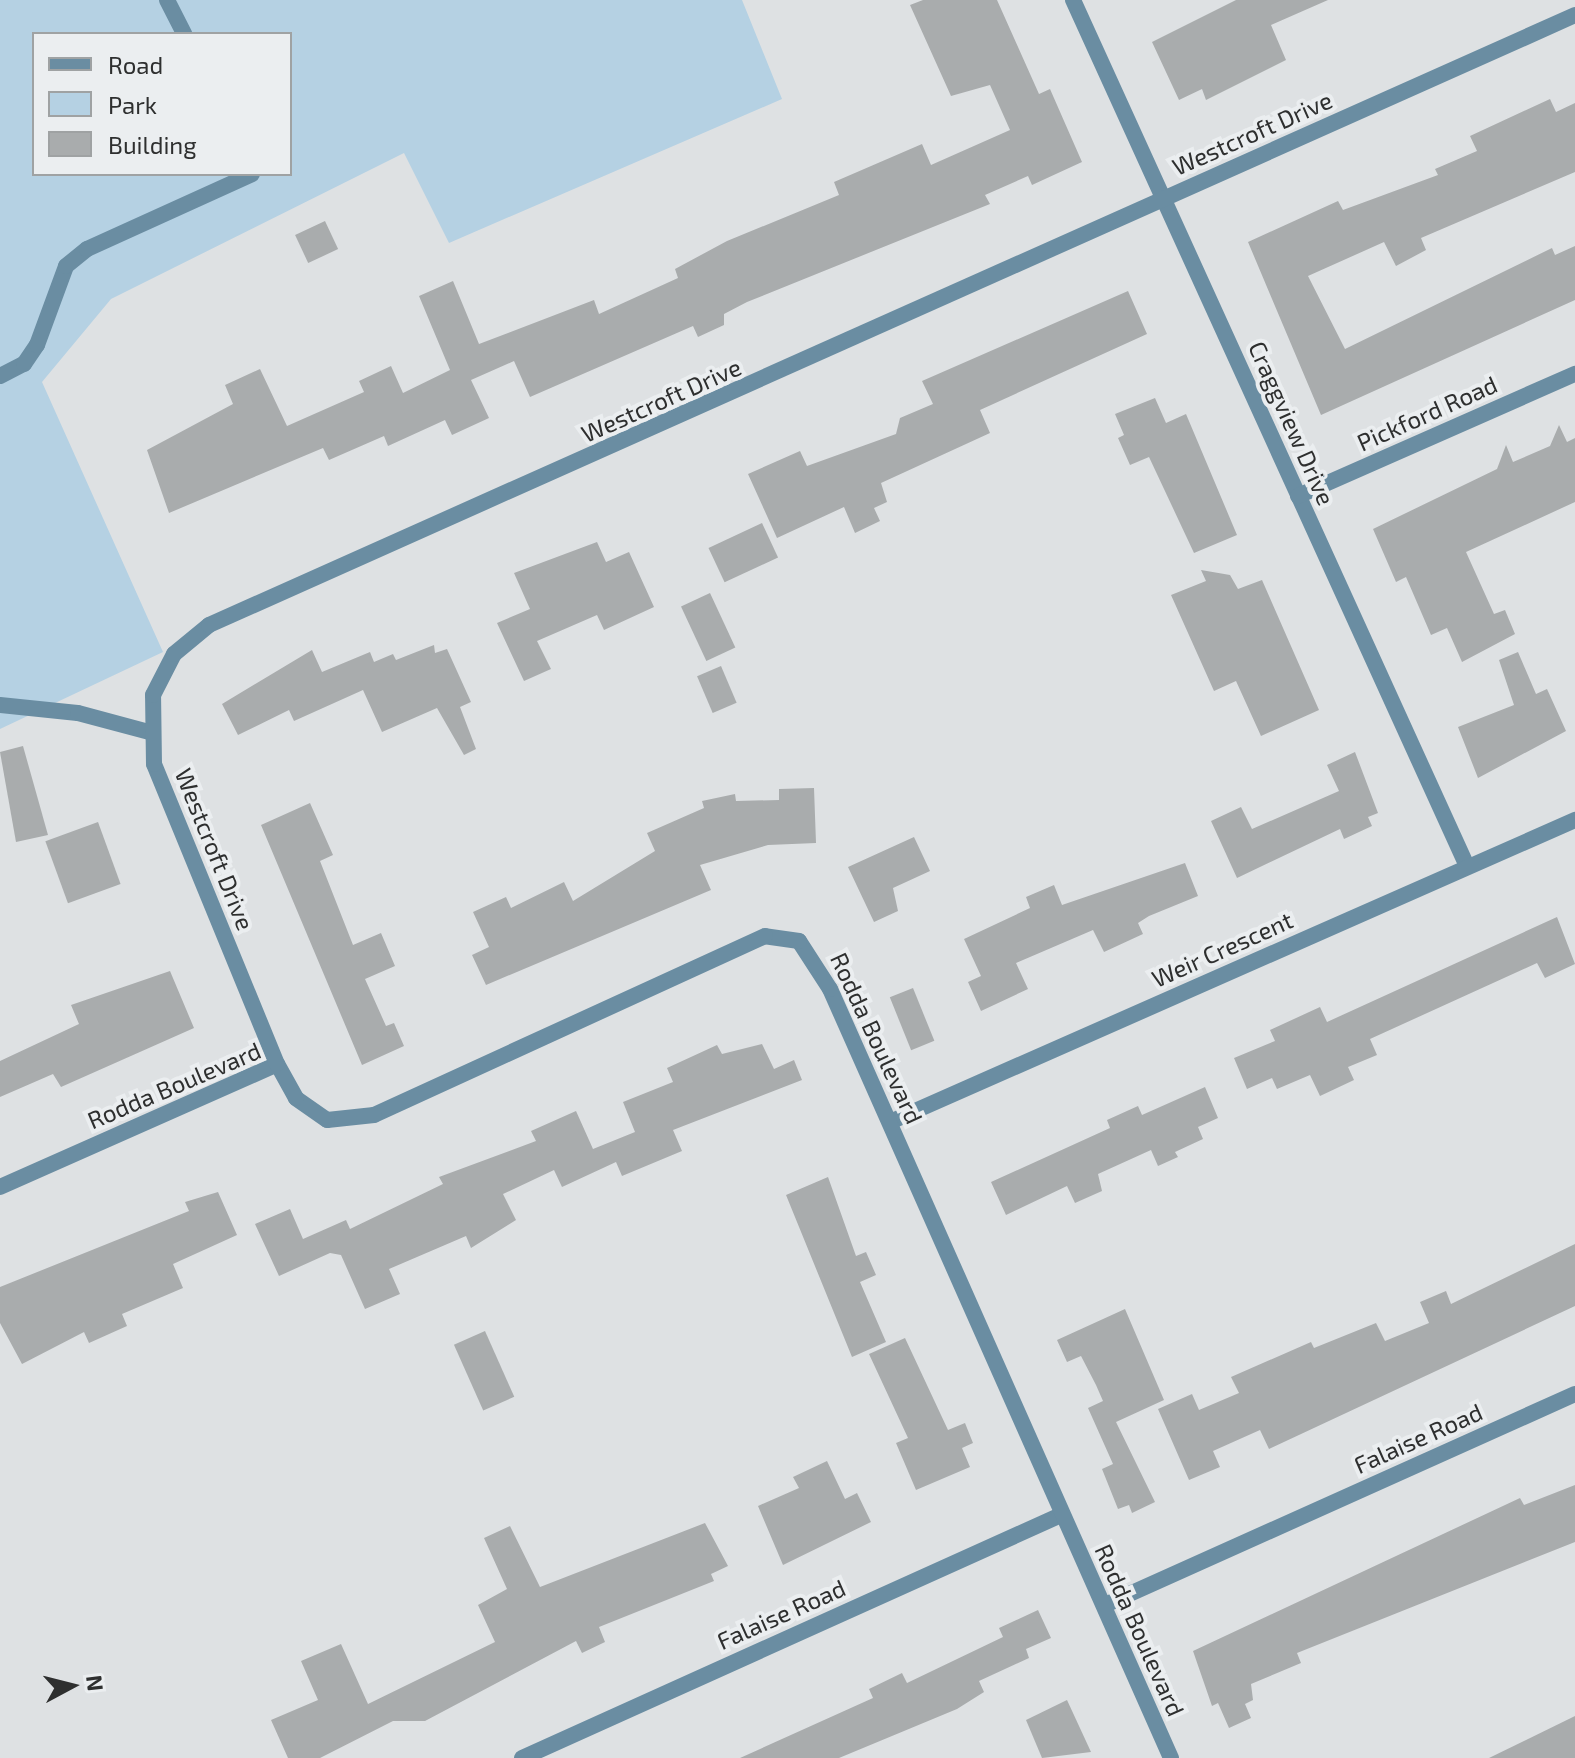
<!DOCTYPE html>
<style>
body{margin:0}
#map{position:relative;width:1575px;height:1758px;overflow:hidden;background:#dee1e3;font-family:"Exo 2",sans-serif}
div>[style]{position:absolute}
.green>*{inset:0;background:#b5d1e3}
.building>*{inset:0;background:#a9acad;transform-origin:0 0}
.lane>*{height:16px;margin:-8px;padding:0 8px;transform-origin:8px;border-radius:8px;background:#6a8da2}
.street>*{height:16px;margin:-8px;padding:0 8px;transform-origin:8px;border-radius:8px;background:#6a8da2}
span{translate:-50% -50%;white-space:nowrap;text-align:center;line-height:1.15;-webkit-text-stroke:8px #ebeef0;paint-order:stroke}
.street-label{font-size:24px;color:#2e2f2f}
.legend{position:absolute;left:32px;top:32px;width:260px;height:144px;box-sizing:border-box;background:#ebeef0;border:2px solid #9fa2a3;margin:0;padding:10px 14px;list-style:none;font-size:24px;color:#2e2f2f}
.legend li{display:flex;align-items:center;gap:16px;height:40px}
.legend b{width:40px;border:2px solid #9fa2a3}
.north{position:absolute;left:32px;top:1646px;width:80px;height:80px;-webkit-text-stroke:6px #ebeef0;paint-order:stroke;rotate:83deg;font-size:22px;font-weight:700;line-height:32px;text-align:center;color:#2e2f2f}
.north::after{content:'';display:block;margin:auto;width:28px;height:36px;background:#2e2f2f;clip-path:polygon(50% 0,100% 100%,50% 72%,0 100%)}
</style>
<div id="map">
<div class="green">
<div style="clip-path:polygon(evenodd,0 0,742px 0,782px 99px,449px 243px,404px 153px,111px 299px,42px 382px,163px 652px,0 729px,0 0,34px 34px,290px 34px,290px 174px,34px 174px,34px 34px)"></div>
</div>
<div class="building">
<div style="clip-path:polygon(923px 0,997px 0,1039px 94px,1050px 89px,1082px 162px,1032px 185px,1028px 176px,985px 195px,990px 204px,747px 302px,724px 314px,724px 325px,698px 337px,693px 326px,530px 397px,514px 361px,471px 380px,489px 418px,452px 435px,445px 420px,388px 446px,384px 436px,329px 460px,323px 448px,169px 513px,147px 450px,233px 404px,225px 385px,260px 369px,287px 426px,364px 392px,359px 381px,391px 366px,403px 393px,450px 370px,419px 296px,453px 281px,479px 344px,594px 300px,599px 314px,678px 278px,675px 269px,727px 241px,839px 195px,834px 182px,922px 144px,931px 165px,1010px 130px,990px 85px,951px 96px,910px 5px)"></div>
<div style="clip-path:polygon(1236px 0,1328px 0,1271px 25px,1286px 60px,1206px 100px,1202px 89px,1179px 100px,1152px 42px)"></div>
<div style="clip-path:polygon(1550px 99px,1556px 112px,1575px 103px,1575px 172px,1421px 238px,1426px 250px,1396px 266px,1384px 242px,1308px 276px,1345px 349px,1552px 248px,1555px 255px,1575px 246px,1575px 300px,1321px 415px,1248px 242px,1338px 201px,1343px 210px,1438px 175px,1435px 169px,1477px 151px,1470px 136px)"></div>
<div style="left:325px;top:221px;width:31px;height:33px;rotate:65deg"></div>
<div style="clip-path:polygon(1128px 291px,1147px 334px,980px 410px,990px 433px,881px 483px,887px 502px,874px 508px,880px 521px,855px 533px,844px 507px,777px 538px,748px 474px,800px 451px,807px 466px,896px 434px,900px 418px,933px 404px,922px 381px)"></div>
<div style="clip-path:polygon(1155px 398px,1166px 423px,1186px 414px,1237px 535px,1194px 553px,1149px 457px,1130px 465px,1118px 438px,1124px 435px,1115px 414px)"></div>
<div style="clip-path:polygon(1559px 425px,1567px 442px,1575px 438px,1575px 502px,1466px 552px,1494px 614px,1505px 610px,1515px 634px,1462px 662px,1447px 628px,1431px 635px,1406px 577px,1396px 582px,1373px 529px,1497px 469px,1506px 445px,1513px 462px,1550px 446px)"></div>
<div style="left:762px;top:523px;width:38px;height:59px;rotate:65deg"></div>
<div style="clip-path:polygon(597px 542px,606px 562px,629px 552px,654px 607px,604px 630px,597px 615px,537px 641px,551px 669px,524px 681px,497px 623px,530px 609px,514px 573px)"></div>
<div style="clip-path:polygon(1201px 570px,1230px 575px,1238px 589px,1262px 580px,1319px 710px,1261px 736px,1236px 681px,1214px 691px,1171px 595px,1206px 581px)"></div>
<div style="left:710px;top:593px;width:60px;height:32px;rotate:65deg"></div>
<div style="clip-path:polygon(434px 645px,435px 653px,447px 649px,471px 702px,460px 707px,476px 749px,464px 755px,437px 708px,382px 732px,363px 690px,294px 721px,289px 710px,238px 735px,222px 704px,312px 650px,322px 672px,370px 652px,374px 662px,393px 654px,396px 660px)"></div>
<div style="clip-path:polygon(1518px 652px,1536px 694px,1547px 689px,1566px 731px,1478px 778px,1458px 727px,1514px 705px,1499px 660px)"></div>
<div style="left:721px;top:666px;width:40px;height:26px;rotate:67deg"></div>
<div style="clip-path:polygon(23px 746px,48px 835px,16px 842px,0 752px)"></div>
<div style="clip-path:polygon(1355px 752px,1378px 813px,1368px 817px,1372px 826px,1344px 839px,1340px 829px,1237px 878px,1211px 821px,1241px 807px,1252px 829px,1339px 791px,1327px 765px)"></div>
<div style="clip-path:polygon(814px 788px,816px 843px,768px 845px,700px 865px,711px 890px,486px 985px,472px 955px,489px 947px,473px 912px,506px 897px,511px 908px,564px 882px,573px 901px,655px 851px,647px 833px,704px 808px,702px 801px,735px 794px,736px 801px,779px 800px,779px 789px)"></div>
<div style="clip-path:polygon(310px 803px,333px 855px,320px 861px,353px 945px,381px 933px,395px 966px,365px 979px,386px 1026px,394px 1023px,404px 1046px,362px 1065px,261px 825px)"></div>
<div style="left:98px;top:822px;width:66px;height:56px;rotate:70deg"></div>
<div style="clip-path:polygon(914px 837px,930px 871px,893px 888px,898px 911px,874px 922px,848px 867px)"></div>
<div style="clip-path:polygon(1185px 863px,1198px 896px,1149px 916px,1138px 923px,1143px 934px,1104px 952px,1093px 930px,1016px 963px,1028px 989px,981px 1011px,968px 982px,981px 976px,964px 939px,1030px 908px,1026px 897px,1054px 885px,1062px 905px)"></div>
<div style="clip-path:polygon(1557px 917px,1575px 964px,1545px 978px,1537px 963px,1370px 1039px,1377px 1055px,1348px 1067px,1354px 1080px,1320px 1096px,1310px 1075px,1277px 1089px,1272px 1078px,1247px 1089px,1234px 1058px,1275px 1041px,1270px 1030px,1320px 1007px,1327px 1022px)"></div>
<div style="clip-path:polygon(170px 971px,194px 1028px,61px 1087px,53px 1074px,0 1097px,0 1061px,79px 1024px,71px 1005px)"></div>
<div style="left:913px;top:988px;width:57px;height:25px;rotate:68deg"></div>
<div style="clip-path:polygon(762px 1044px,774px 1069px,794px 1060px,802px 1080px,673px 1130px,682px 1151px,622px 1176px,616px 1162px,562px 1187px,554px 1170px,503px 1194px,516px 1220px,471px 1248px,466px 1236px,389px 1269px,400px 1294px,365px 1309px,341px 1255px,330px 1253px,279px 1276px,255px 1224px,290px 1209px,303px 1239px,346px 1220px,350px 1229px,443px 1184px,439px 1177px,536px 1141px,531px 1131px,576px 1111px,593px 1149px,635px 1132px,623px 1102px,673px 1082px,667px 1068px,717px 1045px,722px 1054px)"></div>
<div style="clip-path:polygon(1205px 1087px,1218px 1118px,1198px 1127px,1203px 1139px,1175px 1152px,1178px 1157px,1158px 1166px,1151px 1150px,1098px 1174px,1102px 1191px,1075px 1203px,1067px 1186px,1006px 1215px,991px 1182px,1110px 1128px,1107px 1120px,1138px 1106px,1142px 1115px)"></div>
<div style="clip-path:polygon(828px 1177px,856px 1256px,866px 1252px,876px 1275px,860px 1282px,886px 1342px,852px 1357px,786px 1195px)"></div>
<div style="clip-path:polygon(218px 1192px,237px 1235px,173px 1264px,183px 1288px,122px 1314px,127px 1326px,89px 1343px,84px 1332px,22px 1364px,0 1323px,0 1287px,189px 1211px,185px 1202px)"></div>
<div style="clip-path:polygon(1575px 1244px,1575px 1306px,1269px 1449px,1260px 1430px,1213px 1451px,1220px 1467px,1189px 1480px,1158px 1409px,1192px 1394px,1199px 1410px,1239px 1393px,1231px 1377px,1311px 1342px,1314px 1348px,1376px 1323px,1385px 1341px,1429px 1323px,1420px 1302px,1446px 1291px,1451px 1304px)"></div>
<div style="clip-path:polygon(1125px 1309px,1164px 1400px,1116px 1422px,1155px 1502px,1132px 1513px,1129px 1505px,1118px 1509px,1102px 1469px,1113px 1464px,1088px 1408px,1103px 1401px,1096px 1385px,1081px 1356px,1067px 1362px,1057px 1340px)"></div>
<div style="left:485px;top:1331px;width:72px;height:34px;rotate:66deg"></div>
<div style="clip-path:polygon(905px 1338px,948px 1430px,965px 1423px,973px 1443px,962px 1448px,970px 1467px,916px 1490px,896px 1443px,908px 1438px,869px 1354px)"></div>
<div style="clip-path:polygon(827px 1461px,845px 1499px,857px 1493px,871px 1522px,783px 1565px,758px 1506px,799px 1488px,793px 1477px)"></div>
<div style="clip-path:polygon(1575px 1485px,1575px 1542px,1297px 1653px,1301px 1663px,1251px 1684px,1253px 1700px,1245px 1704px,1251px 1718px,1229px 1728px,1218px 1703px,1212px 1706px,1193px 1651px,1520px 1498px,1524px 1505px)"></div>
<div style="clip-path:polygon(705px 1523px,728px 1566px,711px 1574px,714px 1581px,599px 1627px,605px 1642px,582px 1653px,576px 1641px,425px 1721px,393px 1721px,320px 1758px,288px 1758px,271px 1720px,318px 1700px,301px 1661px,341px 1644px,368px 1704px,495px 1642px,478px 1605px,507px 1589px,484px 1538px,510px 1526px,540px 1587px)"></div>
<div style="clip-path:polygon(1038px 1610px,1051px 1638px,1026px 1649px,1029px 1658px,979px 1681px,984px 1692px,957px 1709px,839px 1758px,740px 1758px,873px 1698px,869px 1689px,902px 1673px,907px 1683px,1003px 1637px,999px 1628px)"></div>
<div style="clip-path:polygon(1067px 1700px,1091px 1752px,1042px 1758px,1026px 1720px)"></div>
<div style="clip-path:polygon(1575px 1716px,1575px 1758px,1489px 1758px)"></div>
</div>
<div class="lane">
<div style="left:167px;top:0;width:38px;rotate:63deg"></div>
<div style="left:0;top:376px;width:27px;rotate:-27deg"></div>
<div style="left:24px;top:364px;width:23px;rotate:-56deg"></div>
<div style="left:37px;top:345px;width:84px;rotate:-69.8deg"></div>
<div style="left:66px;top:266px;width:27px;rotate:-39deg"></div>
<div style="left:87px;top:249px;width:181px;rotate:-24.4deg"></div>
<div style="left:0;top:705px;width:78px;rotate:5.9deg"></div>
<div style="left:78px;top:713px;width:73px;rotate:15deg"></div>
</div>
<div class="street">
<div style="left:1073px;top:0;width:951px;rotate:65.54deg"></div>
<div style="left:1298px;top:496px;width:303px;rotate:-23.8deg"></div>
<div style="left:890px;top:1122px;width:749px;rotate:-23.79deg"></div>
<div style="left:0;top:1187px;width:303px;rotate:-23.9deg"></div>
<div style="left:1105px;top:1605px;width:515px;rotate:-24.18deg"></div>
<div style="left:522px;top:1758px;width:591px;rotate:-24.27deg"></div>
<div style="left:1171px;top:1758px;width:841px;rotate:-113.91deg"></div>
<div style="left:830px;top:989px;width:57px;rotate:-122.9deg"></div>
<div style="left:799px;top:941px;width:34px;rotate:-172deg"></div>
<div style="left:765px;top:936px;width:430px;rotate:155.4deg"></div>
<div style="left:374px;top:1115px;width:47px;rotate:173.9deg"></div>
<div style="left:327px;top:1120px;width:38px;rotate:-145deg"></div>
<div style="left:296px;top:1098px;width:39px;rotate:-119deg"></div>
<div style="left:277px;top:1064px;width:324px;rotate:-112.3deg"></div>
<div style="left:154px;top:764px;width:69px;rotate:-90.8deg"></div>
<div style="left:153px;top:695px;width:46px;rotate:-62.9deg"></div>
<div style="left:174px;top:654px;width:45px;rotate:-39.6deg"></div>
<div style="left:209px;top:625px;width:1496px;rotate:-24.06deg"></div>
</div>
<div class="street-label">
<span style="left:1252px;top:133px;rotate:-24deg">Westcroft Drive</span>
<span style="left:661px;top:400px;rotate:-24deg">Westcroft Drive</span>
<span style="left:1427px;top:413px;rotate:-24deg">Pickford Road</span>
<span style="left:1292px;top:423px;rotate:66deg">Craggview Drive</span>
<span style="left:215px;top:849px;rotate:68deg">Westcroft Drive</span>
<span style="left:1222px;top:949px;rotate:-24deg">Weir Crescent</span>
<span style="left:877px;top:1038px;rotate:65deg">Rodda Boulevard</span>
<span style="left:174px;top:1085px;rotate:-23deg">Rodda Boulevard</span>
<span style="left:1418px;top:1438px;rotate:-24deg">Falaise Road</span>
<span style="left:781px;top:1614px;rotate:-24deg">Falaise Road</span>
<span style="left:1140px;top:1630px;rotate:66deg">Rodda Boulevard</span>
</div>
<ul class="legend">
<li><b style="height:10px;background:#6a8da2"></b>Road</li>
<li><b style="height:22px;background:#b5d1e3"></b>Park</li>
<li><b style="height:22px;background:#a9acad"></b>Building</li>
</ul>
<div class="north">N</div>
</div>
